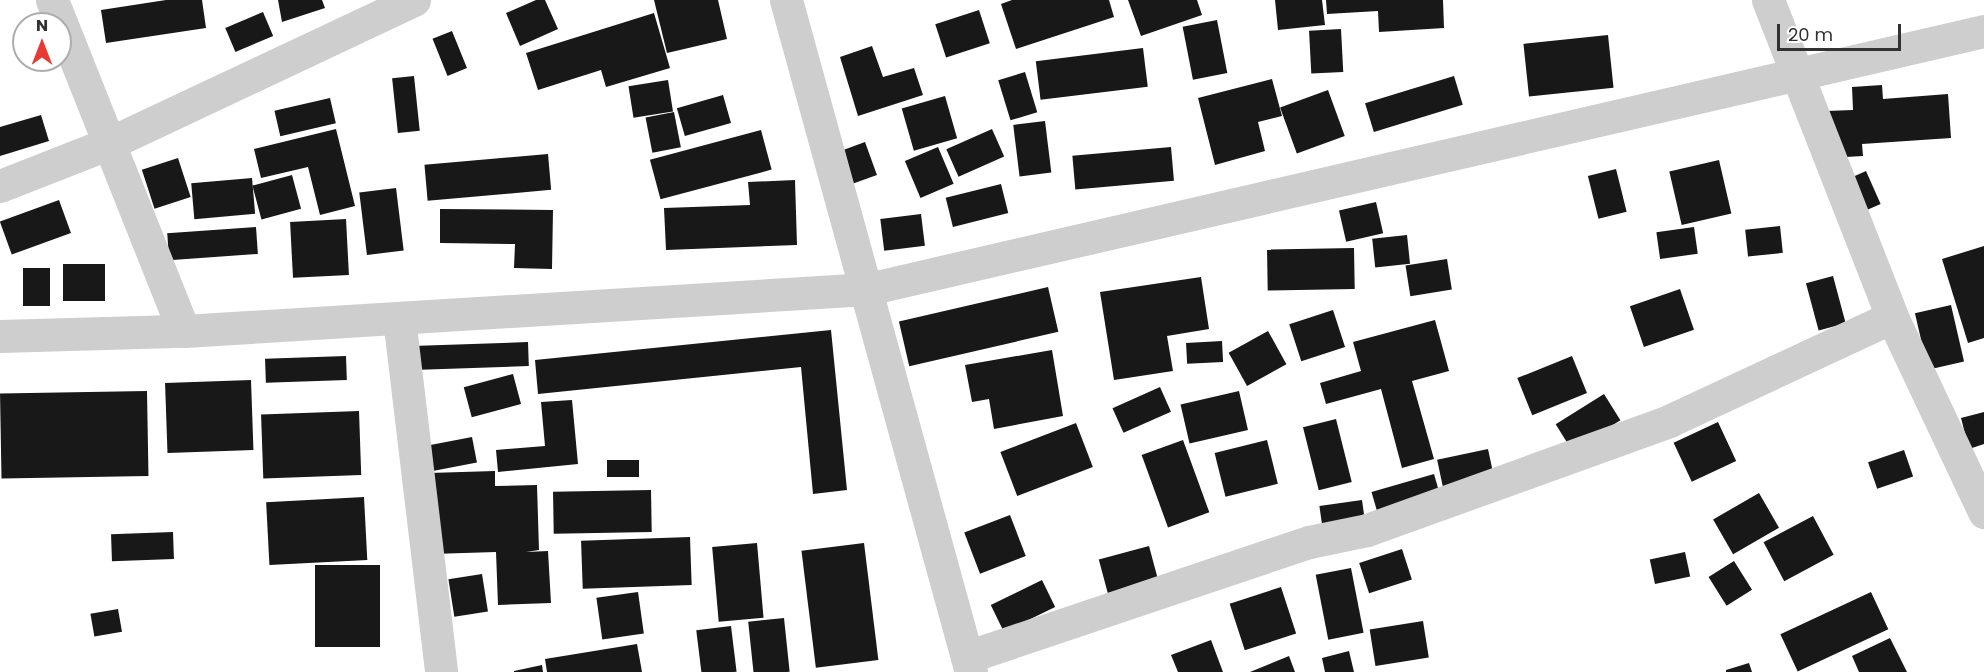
<!DOCTYPE html>
<style>
body{margin:0}
#map{position:relative;width:1984px;height:672px;overflow:hidden;background:#fff;font-family:Poppins,sans-serif}
div>[style]{position:absolute}
.building>*{inset:0;background:#181818;transform-origin:0 0}
.street>*{height:33px;margin:-16.5px;padding:0 16.5px;transform-origin:16.5px;border-radius:16.5px;background:#cecece}
span{translate:-50% -50%;white-space:nowrap;text-align:center;line-height:1.15;-webkit-text-stroke:6px #fff;paint-order:stroke}
.north{position:absolute;left:12px;top:12px;width:60px;height:60px;box-sizing:border-box;background:#fff;border:2px solid #adadad;border-radius:50%;rotate:0deg;font-size:16px;font-weight:700;line-height:24px;text-align:center;color:#313131}
.north::after{content:'';display:block;margin:auto;width:21px;height:27px;background:#e83932;clip-path:polygon(50% 0,100% 100%,50% 72%,0 100%)}
.scale{position:absolute;left:1777px;top:24px;width:124px;height:27px;box-sizing:border-box;border:3px solid #313131;border-top:0;padding-left:8px;font-size:18px;line-height:21px;white-space:nowrap;color:#313131;-webkit-text-stroke:4px #fff;paint-order:stroke}
</style>
<div id="map">
<div class="building">
<div style="clip-path:polygon(166px 0,202px 0,206px 28px,106px 43px,101px 10px)"></div>
<div style="clip-path:polygon(278px 0,322px 0,325px 8px,282px 22px)"></div>
<div style="clip-path:polygon(536px 0,545px 0,558px 29px,520px 46px,506px 13px)"></div>
<div style="clip-path:polygon(654px 0,718px 0,727px 39px,667px 53px)"></div>
<div style="clip-path:polygon(1012px 0,1109px 0,1114px 17px,1016px 49px,1001px 4px)"></div>
<div style="clip-path:polygon(1128px 0,1197px 0,1202px 15px,1141px 36px)"></div>
<div style="clip-path:polygon(1275px 0,1322px 0,1325px 25px,1278px 30px)"></div>
<div style="clip-path:polygon(1326px 0,1443px 0,1444px 28px,1379px 32px,1378px 11px,1327px 14px)"></div>
<div style="left:979px;top:10px;width:35px;height:46px;rotate:72deg"></div>
<div style="left:263px;top:12px;width:26px;height:41px;rotate:67deg"></div>
<div style="clip-path:polygon(654px 13px,670px 68px,606px 87px,601px 70px,538px 90px,526px 53px)"></div>
<div style="left:1217px;top:20px;width:54px;height:35px;rotate:79deg"></div>
<div style="left:1341px;top:29px;width:43px;height:32px;rotate:87deg"></div>
<div style="left:452px;top:31px;width:40px;height:21px;rotate:68deg"></div>
<div style="left:1608px;top:35px;width:53px;height:85px;rotate:84deg"></div>
<div style="clip-path:polygon(872px 46px,883px 77px,914px 68px,923px 95px,858px 116px,840px 57px)"></div>
<div style="left:1143px;top:48px;width:39px;height:108px;rotate:83deg"></div>
<div style="left:1025px;top:72px;width:42px;height:28px;rotate:73deg"></div>
<div style="left:414px;top:76px;width:55px;height:22px;rotate:84deg"></div>
<div style="left:1454px;top:76px;width:30px;height:93px;rotate:73deg"></div>
<div style="clip-path:polygon(1272px 79px,1282px 116px,1258px 122px,1265px 151px,1215px 165px,1198px 98px)"></div>
<div style="left:668px;top:80px;width:32px;height:40px;rotate:81deg"></div>
<div style="clip-path:polygon(1882px 85px,1883px 99px,1948px 94px,1951px 138px,1862px 144px,1863px 156px,1828px 158px,1826px 111px,1853px 110px,1852px 87px)"></div>
<div style="left:1328px;top:90px;width:49px;height:51px;rotate:70deg"></div>
<div style="left:723px;top:95px;width:29px;height:48px;rotate:74deg"></div>
<div style="left:945px;top:96px;width:44px;height:45px;rotate:74deg"></div>
<div style="left:330px;top:98px;width:26px;height:57px;rotate:77deg"></div>
<div style="left:674px;top:112px;width:36px;height:29px;rotate:79deg"></div>
<div style="clip-path:polygon(41px 115px,49px 141px,0 156px,0 127px)"></div>
<div style="left:1045px;top:121px;width:52px;height:32px;rotate:83deg"></div>
<div style="clip-path:polygon(336px 129px,355px 206px,320px 215px,308px 167px,261px 178px,254px 149px)"></div>
<div style="left:992px;top:129px;width:30px;height:50px;rotate:66deg"></div>
<div style="left:761px;top:130px;width:41px;height:115px;rotate:75deg"></div>
<div style="left:865px;top:142px;width:35px;height:26px;rotate:70deg"></div>
<div style="left:938px;top:147px;width:40px;height:36px;rotate:67deg"></div>
<div style="left:1171px;top:147px;width:34px;height:99px;rotate:85deg"></div>
<div style="left:548px;top:154px;width:36px;height:124px;rotate:85deg"></div>
<div style="left:178px;top:158px;width:41px;height:38px;rotate:72deg"></div>
<div style="left:1719px;top:160px;width:55px;height:51px;rotate:77deg"></div>
<div style="left:1616px;top:169px;width:44px;height:29px;rotate:76deg"></div>
<div style="left:1866px;top:171px;width:36px;height:22px;rotate:66deg"></div>
<div style="left:292px;top:175px;width:35px;height:41px;rotate:75deg"></div>
<div style="left:252px;top:178px;width:36px;height:61px;rotate:85deg"></div>
<div style="clip-path:polygon(795px 180px,797px 245px,666px 250px,664px 208px,750px 205px,748px 182px)"></div>
<div style="left:1001px;top:184px;width:30px;height:57px;rotate:76deg"></div>
<div style="left:396px;top:188px;width:63px;height:37px;rotate:83deg"></div>
<div style="left:59px;top:200px;width:35px;height:63px;rotate:70deg"></div>
<div style="left:1376px;top:202px;width:32px;height:38px;rotate:77deg"></div>
<div style="clip-path:polygon(440px 209px,553px 210px,552px 269px,514px 268px,515px 244px,440px 243px)"></div>
<div style="left:921px;top:214px;width:32px;height:41px;rotate:83deg"></div>
<div style="left:346px;top:219px;width:56px;height:56px;rotate:87deg"></div>
<div style="left:1780px;top:226px;width:27px;height:35px;rotate:84deg"></div>
<div style="left:256px;top:227px;width:27px;height:89px;rotate:86deg"></div>
<div style="left:1694px;top:227px;width:27px;height:38px;rotate:82deg"></div>
<div style="left:1407px;top:235px;width:29px;height:35px;rotate:84deg"></div>
<div style="clip-path:polygon(1984px 246px,1984px 338px,1968px 343px,1942px 259px)"></div>
<div style="left:1354px;top:248px;width:41px;height:87px;rotate:89deg"></div>
<div style="left:1447px;top:259px;width:31px;height:42px;rotate:81deg"></div>
<div style="left:63px;top:264px;width:42px;height:37px"></div>
<div style="left:50px;top:268px;width:38px;height:27px;rotate:90deg"></div>
<div style="left:1833px;top:276px;width:49px;height:28px;rotate:75deg"></div>
<div style="clip-path:polygon(1201px 277px,1209px 329px,1167px 336px,1173px 371px,1114px 380px,1100px 292px)"></div>
<div style="left:1048px;top:287px;width:46px;height:153px;rotate:77deg"></div>
<div style="left:1680px;top:289px;width:43px;height:53px;rotate:71deg"></div>
<div style="left:1951px;top:305px;width:58px;height:37px;rotate:77deg"></div>
<div style="left:1333px;top:310px;width:39px;height:46px;rotate:72deg"></div>
<div style="clip-path:polygon(1435px 320px,1449px 371px,1412px 381px,1434px 459px,1402px 468px,1381px 389px,1326px 404px,1320px 383px,1361px 371px,1353px 342px)"></div>
<div style="clip-path:polygon(831px 330px,847px 490px,813px 494px,801px 367px,538px 394px,535px 360px)"></div>
<div style="left:1268px;top:331px;width:38px;height:45px;rotate:61deg"></div>
<div style="left:1222px;top:341px;width:21px;height:36px;rotate:87deg"></div>
<div style="left:528px;top:342px;width:24px;height:116px;rotate:88deg"></div>
<div style="clip-path:polygon(1052px 350px,1063px 416px,994px 429px,989px 399px,972px 402px,965px 365px)"></div>
<div style="left:346px;top:356px;width:24px;height:81px;rotate:88deg"></div>
<div style="left:1572px;top:356px;width:40px;height:59px;rotate:68deg"></div>
<div style="left:513px;top:374px;width:31px;height:51px;rotate:75deg"></div>
<div style="left:251px;top:380px;width:70px;height:86px;rotate:88deg"></div>
<div style="left:1160px;top:387px;width:27px;height:52px;rotate:66deg"></div>
<div style="left:147px;top:391px;width:85px;height:147px;rotate:89deg"></div>
<div style="left:1239px;top:391px;width:40px;height:60px;rotate:77deg"></div>
<div style="left:1604px;top:394px;width:31px;height:57px;rotate:58deg"></div>
<div style="clip-path:polygon(572px 400px,578px 464px,498px 472px,496px 450px,545px 446px,541px 402px)"></div>
<div style="left:359px;top:411px;width:64px;height:98px;rotate:88deg"></div>
<div style="clip-path:polygon(1984px 412px,1984px 444px,1969px 449px,1961px 418px)"></div>
<div style="left:1336px;top:419px;width:65px;height:34px;rotate:76deg"></div>
<div style="left:1718px;top:422px;width:43px;height:49px;rotate:65deg"></div>
<div style="left:1076px;top:423px;width:47px;height:81px;rotate:69deg"></div>
<div style="left:472px;top:437px;width:26px;height:45px;rotate:79deg"></div>
<div style="left:1183px;top:440px;width:77px;height:44px;rotate:70deg"></div>
<div style="left:1267px;top:440px;width:45px;height:54px;rotate:76deg"></div>
<div style="left:1488px;top:449px;width:30px;height:52px;rotate:78deg"></div>
<div style="left:1904px;top:450px;width:28px;height:38px;rotate:71deg"></div>
<div style="left:639px;top:460px;width:17px;height:32px;rotate:90deg"></div>
<div style="clip-path:polygon(495px 471px,495px 486px,537px 485px,539px 550px,526px 552px,548px 551px,551px 603px,498px 605px,496px 552px,432px 554px,429px 473px)"></div>
<div style="left:1434px;top:474px;width:22px;height:65px;rotate:74deg"></div>
<div style="left:651px;top:490px;width:42px;height:98px;rotate:89deg"></div>
<div style="left:1759px;top:493px;width:40px;height:53px;rotate:60deg"></div>
<div style="left:364px;top:497px;width:63px;height:98px;rotate:87deg"></div>
<div style="left:1362px;top:500px;width:21px;height:43px;rotate:82deg"></div>
<div style="left:1010px;top:515px;width:44px;height:49px;rotate:69deg"></div>
<div style="left:1813px;top:516px;width:44px;height:56px;rotate:62deg"></div>
<div style="left:173px;top:532px;width:27px;height:62px;rotate:88deg"></div>
<div style="left:690px;top:537px;width:48px;height:109px;rotate:88deg"></div>
<div style="left:757px;top:543px;width:75px;height:45px;rotate:85deg"></div>
<div style="left:864px;top:543px;width:118px;height:63px;rotate:83deg"></div>
<div style="left:1149px;top:546px;width:35px;height:52px;rotate:75deg"></div>
<div style="left:1402px;top:549px;width:32px;height:45px;rotate:72deg"></div>
<div style="left:1685px;top:552px;width:25px;height:36px;rotate:78deg"></div>
<div style="left:1734px;top:561px;width:34px;height:30px;rotate:58deg"></div>
<div style="left:315px;top:565px;width:65px;height:82px"></div>
<div style="left:1351px;top:568px;width:66px;height:36px;rotate:79deg"></div>
<div style="left:482px;top:574px;width:38px;height:34px;rotate:81deg"></div>
<div style="left:1042px;top:580px;width:30px;height:57px;rotate:64deg"></div>
<div style="left:1281px;top:587px;width:49px;height:54px;rotate:72deg"></div>
<div style="left:638px;top:592px;width:42px;height:42px;rotate:82deg"></div>
<div style="left:1871px;top:592px;width:41px;height:100px;rotate:65deg"></div>
<div style="left:118px;top:609px;width:23px;height:28px;rotate:80deg"></div>
<div style="left:784px;top:618px;width:54px;height:36px;rotate:84deg"></div>
<div style="left:1423px;top:621px;width:37px;height:54px;rotate:81deg"></div>
<div style="left:731px;top:626px;width:46px;height:35px;rotate:83deg"></div>
<div style="clip-path:polygon(1890px 638px,1907px 672px,1859px 672px,1852px 656px)"></div>
<div style="clip-path:polygon(1211px 640px,1223px 672px,1178px 672px,1171px 655px)"></div>
<div style="clip-path:polygon(637px 644px,642px 672px,547px 672px,545px 659px)"></div>
<div style="clip-path:polygon(1349px 651px,1354px 672px,1325px 672px,1322px 658px)"></div>
<div style="clip-path:polygon(1289px 656px,1295px 672px,1250px 672px)"></div>
<div style="clip-path:polygon(1749px 663px,1752px 672px,1726px 672px,1726px 670px)"></div>
<div style="clip-path:polygon(542px 665px,543px 672px,514px 672px,514px 671px)"></div>
</div>
<div class="street">
<div style="left:52px;top:0;width:356px;rotate:68.3deg"></div>
<div style="left:786px;top:0;width:697px;rotate:74.61deg"></div>
<div style="left:1768px;top:0;width:340px;rotate:68.6deg"></div>
<div style="left:1892px;top:317px;width:216px;rotate:64.7deg"></div>
<div style="left:0;top:186px;width:118px;rotate:-21.4deg"></div>
<div style="left:110px;top:143px;width:336px;rotate:-25.2deg"></div>
<div style="left:399px;top:318px;width:356px;rotate:83.2deg"></div>
<div style="left:0;top:336px;width:184px;rotate:-1.6deg"></div>
<div style="left:184px;top:331px;width:685px;rotate:-3.51deg"></div>
<div style="left:868px;top:289px;width:1145px;rotate:-13.02deg"></div>
<div style="left:967px;top:657px;width:361px;rotate:-18.6deg"></div>
<div style="left:1309px;top:542px;width:59px;rotate:-11.7deg"></div>
<div style="left:1367px;top:530px;width:321px;rotate:-19.8deg"></div>
<div style="left:1669px;top:421px;width:246px;rotate:-25deg"></div>
</div>
<div class="north">N</div>
<div class="scale">20 m</div>
</div>
